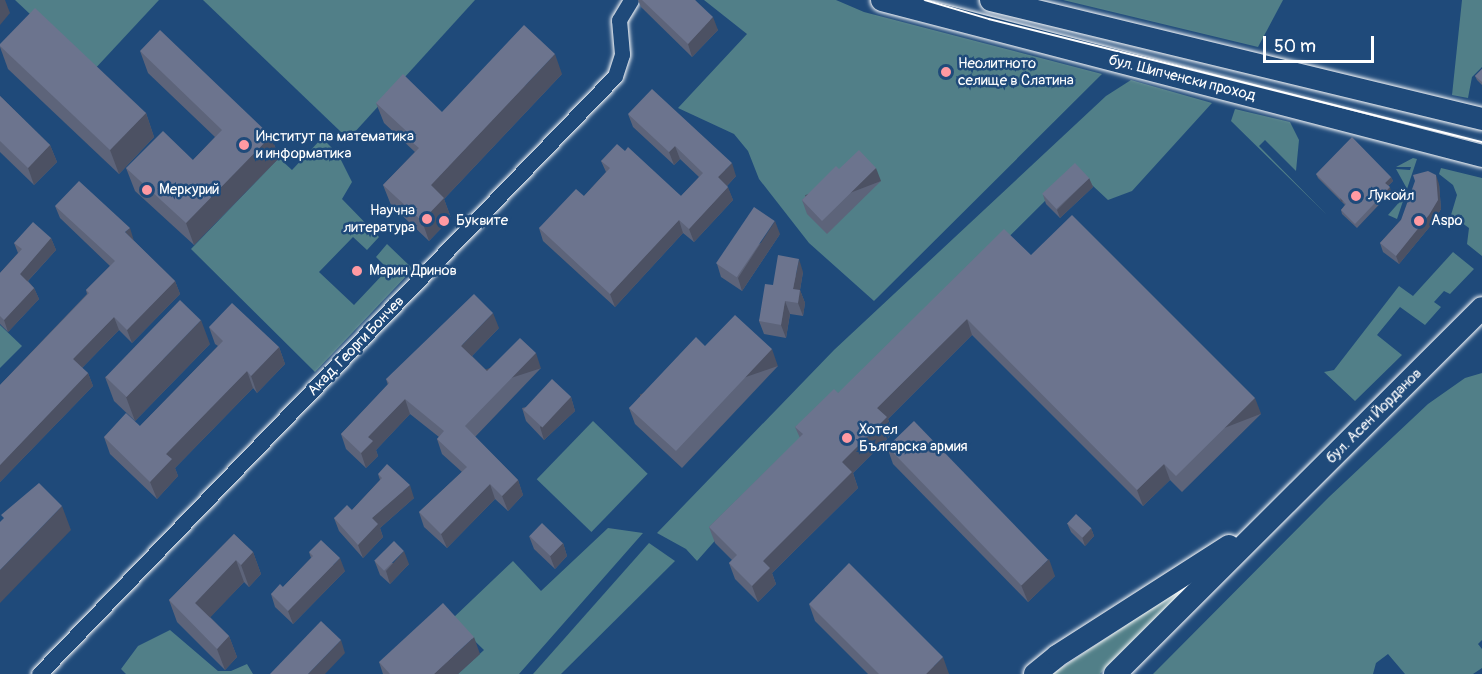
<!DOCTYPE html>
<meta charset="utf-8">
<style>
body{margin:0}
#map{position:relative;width:1482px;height:674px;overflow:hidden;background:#1f4a7a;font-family:Pangolin,sans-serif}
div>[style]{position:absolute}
.green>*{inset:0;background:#517f88;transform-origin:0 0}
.roads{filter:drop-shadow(0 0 2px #fff) drop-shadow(0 0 2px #fff)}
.street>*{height:15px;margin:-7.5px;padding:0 7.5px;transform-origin:7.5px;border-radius:7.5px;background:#1f4a7a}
.secondary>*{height:22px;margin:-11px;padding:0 11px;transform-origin:11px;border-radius:11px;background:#1f4a7a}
.tram>*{height:1.5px;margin:-0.75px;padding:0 0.75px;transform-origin:0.75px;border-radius:0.75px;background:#fff}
.wall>*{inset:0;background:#5d647a}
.shaded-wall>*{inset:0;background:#4c5163;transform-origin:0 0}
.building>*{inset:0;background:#6c748e;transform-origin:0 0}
.dots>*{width:16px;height:16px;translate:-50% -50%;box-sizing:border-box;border:3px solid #1f4a7a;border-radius:50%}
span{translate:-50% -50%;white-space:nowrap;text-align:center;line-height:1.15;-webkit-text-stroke:5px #1f4a7a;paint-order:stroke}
.poi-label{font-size:15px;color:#fff}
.left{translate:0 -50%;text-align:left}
.right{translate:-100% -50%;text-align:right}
.street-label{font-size:15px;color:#fff}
.scale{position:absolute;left:1263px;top:36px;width:111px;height:27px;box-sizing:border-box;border:3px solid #fff;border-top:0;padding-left:8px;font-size:18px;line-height:21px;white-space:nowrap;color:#fff;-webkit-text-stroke:4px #1f4a7a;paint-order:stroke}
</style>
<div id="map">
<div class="green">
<div style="clip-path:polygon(15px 0,159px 0,92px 72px)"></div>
<div style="clip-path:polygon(203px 0,475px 0,353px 134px,341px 132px)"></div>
<div style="clip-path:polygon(704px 0,836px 0,864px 12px,1102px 74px,874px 301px,809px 243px,759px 179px,748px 151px,734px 134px,678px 108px,747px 34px)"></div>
<div style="clip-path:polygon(1063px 0,1283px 0,1258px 47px)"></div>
<div style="clip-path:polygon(1462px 0,1482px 0,1482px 67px,1472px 77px,1468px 98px,1452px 95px)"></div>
<div style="clip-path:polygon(1131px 80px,1212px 103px,1132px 191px,1108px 200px,1078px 172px,1051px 195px,802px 442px,697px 561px,686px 549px,657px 533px,834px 350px,1106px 96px)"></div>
<div style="clip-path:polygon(1235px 109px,1290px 122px,1299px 140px,1296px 171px,1265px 140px,1259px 146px,1327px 215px,1231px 121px)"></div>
<div style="clip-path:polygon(322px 138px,338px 154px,352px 182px,342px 199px,379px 237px,367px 250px,353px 237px,319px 272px,354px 305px,388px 269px,376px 257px,387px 244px,413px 269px,315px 372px,191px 249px,279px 158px,292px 170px)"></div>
<div style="clip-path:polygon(1413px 158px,1417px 159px,1397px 219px,1388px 215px,1402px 199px,1406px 187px,1396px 169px,1410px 170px,1411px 167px,1396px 167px)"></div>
<div style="clip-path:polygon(1441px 168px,1482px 178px,1482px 256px,1467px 244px,1469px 228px,1451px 215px,1457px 195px,1453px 185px,1439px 174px)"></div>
<div style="clip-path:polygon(1453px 252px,1474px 269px,1450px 294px,1444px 291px,1434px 302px,1441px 307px,1425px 325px,1400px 307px,1377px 335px,1402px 355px,1355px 401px,1324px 372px,1334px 370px,1399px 286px,1413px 296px)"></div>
<div style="clip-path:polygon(0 325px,22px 346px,0 368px)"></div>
<div style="clip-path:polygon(1482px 373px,1482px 640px,1478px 644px,1482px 649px,1482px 668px,1473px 674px,1405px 674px,1388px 654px,1376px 663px,1373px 674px,1153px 674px,1329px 497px,1428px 404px,1465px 378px)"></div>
<div style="left:593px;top:421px;width:76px;height:81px;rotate:44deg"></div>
<div style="clip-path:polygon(608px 528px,643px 533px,519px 674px,458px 674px,484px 650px,452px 619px,513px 561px,541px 591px)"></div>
<div style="clip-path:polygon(649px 543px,675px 561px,561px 674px,533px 674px)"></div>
<div style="clip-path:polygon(1182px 588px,1182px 592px,1100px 674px,1052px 674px)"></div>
<div style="clip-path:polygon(170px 630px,218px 671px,231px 671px,247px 664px,253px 674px,126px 674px,121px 669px,138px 646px)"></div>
</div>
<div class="roads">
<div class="street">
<div style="left:39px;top:674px;width:830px;rotate:-46.07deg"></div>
<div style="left:615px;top:76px;width:23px;rotate:-72deg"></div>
<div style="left:622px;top:54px;width:34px;rotate:-95deg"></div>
<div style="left:619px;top:20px;width:23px;rotate:-59deg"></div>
</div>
<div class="secondary">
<div style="left:882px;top:0;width:620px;rotate:14.57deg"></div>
<div style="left:991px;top:0;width:505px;rotate:13.62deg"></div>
<div style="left:1035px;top:674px;width:28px;rotate:-39deg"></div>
<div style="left:1057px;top:656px;width:204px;rotate:-32.6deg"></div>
<div style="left:1115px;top:674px;width:518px;rotate:-44.92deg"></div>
</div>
</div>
<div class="tram">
<div style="left:925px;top:0;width:67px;rotate:16.5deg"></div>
<div style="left:989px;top:19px;width:508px;rotate:14.01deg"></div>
</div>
<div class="wall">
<div style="clip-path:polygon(638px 0,695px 0,718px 30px,692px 57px,641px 7px)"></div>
<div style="clip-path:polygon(0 44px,146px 113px,154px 137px,119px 174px,8px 69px,0 47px)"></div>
<div style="clip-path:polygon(140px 51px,271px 136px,279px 158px,194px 245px,135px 191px,126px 168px,193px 160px,215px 137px,148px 73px)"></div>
<div style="clip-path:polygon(1482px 69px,1482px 85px,1477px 80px,1475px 76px)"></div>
<div style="clip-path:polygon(562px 74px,444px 199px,451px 218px,429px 241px,391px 205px,383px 185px,415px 152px,384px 123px,376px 103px,442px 112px)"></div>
<div style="clip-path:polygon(0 96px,50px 145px,57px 162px,34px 185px,0 152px)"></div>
<div style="clip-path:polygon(628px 114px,736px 176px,727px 186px,733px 200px,694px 242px,683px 233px,615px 307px,543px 241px,539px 228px,584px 196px,606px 172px,601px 161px,625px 151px,681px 196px,699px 177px,680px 159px,674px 165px,633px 127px)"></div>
<div style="clip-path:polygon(839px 169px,881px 181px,827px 234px,807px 214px,802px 200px)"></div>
<div style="clip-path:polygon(1316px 174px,1391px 177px,1393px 181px,1388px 186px,1391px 192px,1357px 228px,1342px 214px,1341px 210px,1345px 205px,1318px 178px)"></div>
<div style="clip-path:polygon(1089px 178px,1093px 187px,1060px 218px,1046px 204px,1043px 195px)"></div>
<div style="clip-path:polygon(1439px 184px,1441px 209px,1432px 224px,1399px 264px,1383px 252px,1380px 243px,1401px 220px)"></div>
<div style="clip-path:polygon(55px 206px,134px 241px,175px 281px,180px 294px,132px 343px,119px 330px,82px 368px,88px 373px,93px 386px,0 482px,0 385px,87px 294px,86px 290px,110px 266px,60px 218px)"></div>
<div style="clip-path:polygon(780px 234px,742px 291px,721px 277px,717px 264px)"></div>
<div style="clip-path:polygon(51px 238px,56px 250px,28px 281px,34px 288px,39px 299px,8px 332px,0 324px,0 273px,18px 253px,14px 243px)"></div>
<div style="clip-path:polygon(1031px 255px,1261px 414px,1182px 492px,1170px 480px,1143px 506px,972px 335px,888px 419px,893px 433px,853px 473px,858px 488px,772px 573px,776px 584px,758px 602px,735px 579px,729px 563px,732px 560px,715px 543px,709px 527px,800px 438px,795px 427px,838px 393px)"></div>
<div style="clip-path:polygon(803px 272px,800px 290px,805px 303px,803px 316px,790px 314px,786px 338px,764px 334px,759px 321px,773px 285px)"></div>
<div style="clip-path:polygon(209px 327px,279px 347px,285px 364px,257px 393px,253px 388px,175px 468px,178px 476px,157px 499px,110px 454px,104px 437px,140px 426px,218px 346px,215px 344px)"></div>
<div style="clip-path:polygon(499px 328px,472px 356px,487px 371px,541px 368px,475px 437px,518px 480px,523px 495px,508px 511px,495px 499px,447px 548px,424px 527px,419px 512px,462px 472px,442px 454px,437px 439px,439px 437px,410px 414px,376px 450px,378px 456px,366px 468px,346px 449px,341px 434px,388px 385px,386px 379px)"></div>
<div style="clip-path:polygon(210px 344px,135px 421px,114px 401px,105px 377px)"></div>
<div style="clip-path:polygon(705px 346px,778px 366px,682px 468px,635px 424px,629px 408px)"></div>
<div style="clip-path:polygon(571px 397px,575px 411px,544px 440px,526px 421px,522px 408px)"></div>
<div style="clip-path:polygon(887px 447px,1055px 576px,1028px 602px,893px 464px)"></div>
<div style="clip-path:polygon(378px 474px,414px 498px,380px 528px,383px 537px,363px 558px,339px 531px,334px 518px,352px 510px,380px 480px)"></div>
<div style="clip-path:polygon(1067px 523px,1091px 528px,1094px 536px,1085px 546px,1071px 532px)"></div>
<div style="clip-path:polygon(234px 534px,253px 552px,261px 574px,249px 587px,244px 582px,210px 617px,229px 636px,237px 657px,225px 670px,177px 622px,169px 600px)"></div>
<div style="clip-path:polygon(529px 536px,563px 543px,567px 556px,555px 569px,534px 549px)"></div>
<div style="clip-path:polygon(309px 552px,345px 571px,293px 624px,275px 607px,271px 594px,283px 587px,311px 558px)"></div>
<div style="clip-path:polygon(375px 562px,409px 564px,390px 584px,380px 575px)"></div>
<div style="clip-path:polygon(809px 604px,949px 674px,868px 674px,815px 621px)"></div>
<div style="clip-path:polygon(480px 654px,458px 674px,383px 674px,379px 662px)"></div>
</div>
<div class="shaded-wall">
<div style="clip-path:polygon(0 0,5px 0,10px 13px,0 25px)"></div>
<div style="clip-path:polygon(713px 17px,718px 30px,692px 57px,688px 44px)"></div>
<div style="clip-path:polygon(555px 54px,562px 74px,444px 199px,451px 218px,429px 241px,422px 221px,431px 185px)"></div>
<div style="clip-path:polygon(146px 113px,154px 137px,119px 174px,110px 150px)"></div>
<div style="clip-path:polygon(271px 136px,279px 158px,194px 245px,186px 223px)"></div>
<div style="clip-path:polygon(50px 145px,57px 162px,34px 185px,28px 168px)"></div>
<div style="clip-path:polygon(675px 146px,680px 159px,674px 165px,669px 152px)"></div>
<div style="clip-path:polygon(732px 163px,736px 176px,723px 190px,718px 177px)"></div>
<div style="left:876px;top:168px;width:14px;height:76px;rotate:69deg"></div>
<div style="clip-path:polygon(1436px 175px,1439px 184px,1441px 209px,1432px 224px,1399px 264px,1396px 256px)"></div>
<div style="clip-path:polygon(1391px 177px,1393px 181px,1387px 187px,1385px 183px)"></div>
<div style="clip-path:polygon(1089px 178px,1093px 187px,1060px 218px,1057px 210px)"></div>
<div style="clip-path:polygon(728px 187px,733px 200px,694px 242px,689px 229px)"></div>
<div style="left:1390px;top:187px;width:5px;height:51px;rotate:79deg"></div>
<div style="clip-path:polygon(679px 220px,683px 233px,615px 307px,610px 294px)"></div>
<div style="clip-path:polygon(775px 221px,780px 234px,742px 291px,738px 278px)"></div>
<div style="clip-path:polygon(130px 228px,134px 241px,125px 232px)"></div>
<div style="clip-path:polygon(51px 238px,56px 250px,24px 285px,20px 274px)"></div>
<div style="clip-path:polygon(799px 259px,803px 272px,798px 302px,793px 289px)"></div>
<div style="clip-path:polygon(175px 281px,180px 294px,132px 343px,127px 330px)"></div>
<div style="clip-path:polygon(34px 288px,39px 299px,8px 332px,4px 320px)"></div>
<div style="clip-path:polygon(800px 290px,805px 303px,803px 316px,798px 303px)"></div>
<div style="clip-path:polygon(785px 301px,790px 314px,786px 338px,781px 325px)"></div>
<div style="clip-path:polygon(493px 313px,499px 328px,467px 361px,461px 346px)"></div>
<div style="clip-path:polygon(114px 317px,119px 330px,78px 372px,73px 359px)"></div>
<div style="clip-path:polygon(967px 319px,972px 335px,888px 419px,893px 433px,853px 473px,858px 488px,772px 573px,776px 584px,758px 602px,752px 586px,763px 561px,842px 462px,877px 408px)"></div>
<div style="clip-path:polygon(201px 320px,210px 344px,135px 421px,126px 397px)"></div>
<div style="clip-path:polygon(279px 347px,285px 364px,257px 393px,251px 376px)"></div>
<div style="left:772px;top:349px;width:18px;height:140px;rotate:71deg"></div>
<div style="left:536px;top:353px;width:16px;height:102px;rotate:72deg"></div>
<div style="clip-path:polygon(247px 371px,253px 388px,175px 468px,178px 476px,157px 499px,150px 482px,166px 454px)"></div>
<div style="clip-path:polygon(88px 373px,93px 386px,0 482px,0 465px)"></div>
<div style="clip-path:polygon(571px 397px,575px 411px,544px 440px,540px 427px)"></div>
<div style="left:1255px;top:398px;width:17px;height:111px;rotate:69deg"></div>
<div style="clip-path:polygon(405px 399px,410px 414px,376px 450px,378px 456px,366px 468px,361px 453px,368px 437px)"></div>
<div style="clip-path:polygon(1164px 464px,1170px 480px,1143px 506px,1137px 490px)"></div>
<div style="clip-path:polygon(518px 480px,523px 495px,508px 511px,502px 496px)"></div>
<div style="clip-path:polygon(490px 484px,495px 499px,447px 548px,441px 534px)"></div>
<div style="clip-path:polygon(410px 485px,414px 498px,380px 528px,383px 537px,363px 558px,358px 545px,372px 518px)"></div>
<div style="clip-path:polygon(62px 506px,71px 530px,0 603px,0 570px)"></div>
<div style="clip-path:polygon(1091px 528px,1094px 536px,1085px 546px,1082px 537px)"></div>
<div style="clip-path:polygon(563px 543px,567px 556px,555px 569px,550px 556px)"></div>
<div style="clip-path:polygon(404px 551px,409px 564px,390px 584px,386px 571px)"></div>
<div style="clip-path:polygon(253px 552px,261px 574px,249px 587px,241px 565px)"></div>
<div style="clip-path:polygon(340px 558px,345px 571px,293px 624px,288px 611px)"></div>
<div style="clip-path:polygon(1049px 559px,1055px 576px,1028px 602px,1021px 585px)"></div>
<div style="clip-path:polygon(236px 560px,244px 582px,203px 625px,195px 603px)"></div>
<div style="clip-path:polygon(229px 636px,237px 657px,225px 670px,217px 649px)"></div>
<div style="clip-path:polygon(474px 637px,480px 654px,458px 674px,434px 674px)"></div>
<div style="clip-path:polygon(341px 640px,345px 653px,325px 674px,308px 674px)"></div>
<div style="clip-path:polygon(943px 657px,949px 674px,926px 674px)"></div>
</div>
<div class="building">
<div style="clip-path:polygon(642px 0,695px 0,713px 17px,688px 44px)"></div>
<div style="clip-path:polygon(35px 8px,146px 113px,110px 150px,0 46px,0 44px)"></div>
<div style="clip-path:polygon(524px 25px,555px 54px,431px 185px,444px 198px,422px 221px,383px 185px,419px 148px,413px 143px,416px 140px,376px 103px,403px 74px,442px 112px)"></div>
<div style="clip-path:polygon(160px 30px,271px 136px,186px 223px,126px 168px,163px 131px,193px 160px,222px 130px,140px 51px)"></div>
<div style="clip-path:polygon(1482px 69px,1482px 82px,1475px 76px)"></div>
<div style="clip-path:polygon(652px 89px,732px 163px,718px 177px,728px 187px,689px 229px,679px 220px,610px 294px,539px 228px,576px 189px,584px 196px,610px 168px,601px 161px,617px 144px,625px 151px,628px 147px,681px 196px,703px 173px,675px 146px,669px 152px,628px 114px)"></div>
<div style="clip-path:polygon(0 96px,50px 145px,28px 168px,0 141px)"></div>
<div style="clip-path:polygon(1352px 137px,1391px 177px,1385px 183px,1390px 187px,1355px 224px,1341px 210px,1346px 204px,1316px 174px)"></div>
<div style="clip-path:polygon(859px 150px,876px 168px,822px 221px,802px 200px,836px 166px,839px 169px)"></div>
<div style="left:1075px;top:163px;width:21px;height:45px;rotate:47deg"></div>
<div style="clip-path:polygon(1428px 171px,1436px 175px,1438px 200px,1429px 215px,1396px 256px,1380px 243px,1401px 220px,1415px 181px,1413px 175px)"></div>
<div style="clip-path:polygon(79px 181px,130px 228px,125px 232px,175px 281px,127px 330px,114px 317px,73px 359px,88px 373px,0 465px,0 385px,89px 293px,86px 290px,115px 261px,55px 206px)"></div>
<div style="left:754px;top:207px;width:25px;height:68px;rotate:34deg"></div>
<div style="clip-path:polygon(1072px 215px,1255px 398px,1176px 476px,1164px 464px,1137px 490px,967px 319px,877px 408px,887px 417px,842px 462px,852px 472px,763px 561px,770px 568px,752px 586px,729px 563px,737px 555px,709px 527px,803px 434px,795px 427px,834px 389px,838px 393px,1004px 229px,1031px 255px)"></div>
<div style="clip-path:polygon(33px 222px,51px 238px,20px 274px,34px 288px,4px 320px,0 316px,0 273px,22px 249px,14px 243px)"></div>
<div style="clip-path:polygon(778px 255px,799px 259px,793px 289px,800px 290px,798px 303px,785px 301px,781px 325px,759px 321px,765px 284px,773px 285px)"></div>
<div style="clip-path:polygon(474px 294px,493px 313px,461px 346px,487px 371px,520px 338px,536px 353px,465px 426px,518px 480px,502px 496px,490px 484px,441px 534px,419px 512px,467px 467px,437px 439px,444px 431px,405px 399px,368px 437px,373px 441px,361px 453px,341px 434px,389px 383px,386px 379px)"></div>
<div style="left:180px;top:300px;width:29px;height:107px;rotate:44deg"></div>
<div style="clip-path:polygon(232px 303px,279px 347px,251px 376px,247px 371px,166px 454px,172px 459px,150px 482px,104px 437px,126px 413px,140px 426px,223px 341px,209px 327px)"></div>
<div style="clip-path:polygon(735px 315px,772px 349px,676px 451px,629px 408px,696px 337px,705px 346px)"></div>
<div style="left:552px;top:379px;width:26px;height:42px;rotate:43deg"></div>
<div style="left:914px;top:421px;width:193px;height:37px;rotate:46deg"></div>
<div style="clip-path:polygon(387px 464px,410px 485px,372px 518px,378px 524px,358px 545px,334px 518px,347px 505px,352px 510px,382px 478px,378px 474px)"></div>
<div style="clip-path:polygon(39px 483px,62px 506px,0 570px,0 522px,4px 518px,1px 515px)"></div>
<div style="left:1076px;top:514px;width:21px;height:13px;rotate:43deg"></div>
<div style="left:542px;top:523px;width:29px;height:18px;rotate:44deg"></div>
<div style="clip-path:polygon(234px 534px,253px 552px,241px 565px,236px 560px,195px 603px,229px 636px,217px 649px,169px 600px)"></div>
<div style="clip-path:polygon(321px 540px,340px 558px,288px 611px,271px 594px,280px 584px,283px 587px,313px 556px,309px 552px)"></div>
<div style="left:394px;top:541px;width:14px;height:28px;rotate:45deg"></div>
<div style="clip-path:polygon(849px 563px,943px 657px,926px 674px,879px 674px,809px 604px)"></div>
<div style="clip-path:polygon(443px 603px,474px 637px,434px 674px,390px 674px,379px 662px)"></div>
<div style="clip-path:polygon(321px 621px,341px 640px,308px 674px,270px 674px)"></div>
</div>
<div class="dots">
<div style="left:946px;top:72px;background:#ff9aa2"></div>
<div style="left:244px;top:145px;background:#ff9aa2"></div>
<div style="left:147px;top:190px;background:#ff9aa2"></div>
<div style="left:1356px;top:196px;background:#ff9aa2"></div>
<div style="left:427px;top:219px;background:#ff9aa2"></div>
<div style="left:444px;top:221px;background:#ff9aa2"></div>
<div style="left:1419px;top:221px;background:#ff9aa2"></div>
<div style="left:357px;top:271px;background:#ff9aa2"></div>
<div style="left:847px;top:438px;background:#ff9aa2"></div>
</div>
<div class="poi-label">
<span class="left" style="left:958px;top:72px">Неолитното<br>селище в Слатина</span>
<span class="left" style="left:256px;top:145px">Институт па математика<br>и информатика</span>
<span class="left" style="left:159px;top:190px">Меркурий</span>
<span class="left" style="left:1368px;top:196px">Лукойл</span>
<span class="right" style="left:415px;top:219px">Научна<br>литература</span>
<span class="left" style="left:456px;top:221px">Буквите</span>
<span class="left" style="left:1431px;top:221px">Aspo</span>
<span class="left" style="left:369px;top:271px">Марин Дринов</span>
<span class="left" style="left:859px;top:438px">Хотел<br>Българска армия</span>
</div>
<div class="street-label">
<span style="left:1182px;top:78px;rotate:14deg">бул. Шипченски проход</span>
<span style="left:356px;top:346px;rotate:-46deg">Акад. Георги Бончев</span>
<span style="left:1374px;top:416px;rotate:-45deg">бул. Асен Йорданов</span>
</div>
<div class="scale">50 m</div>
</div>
